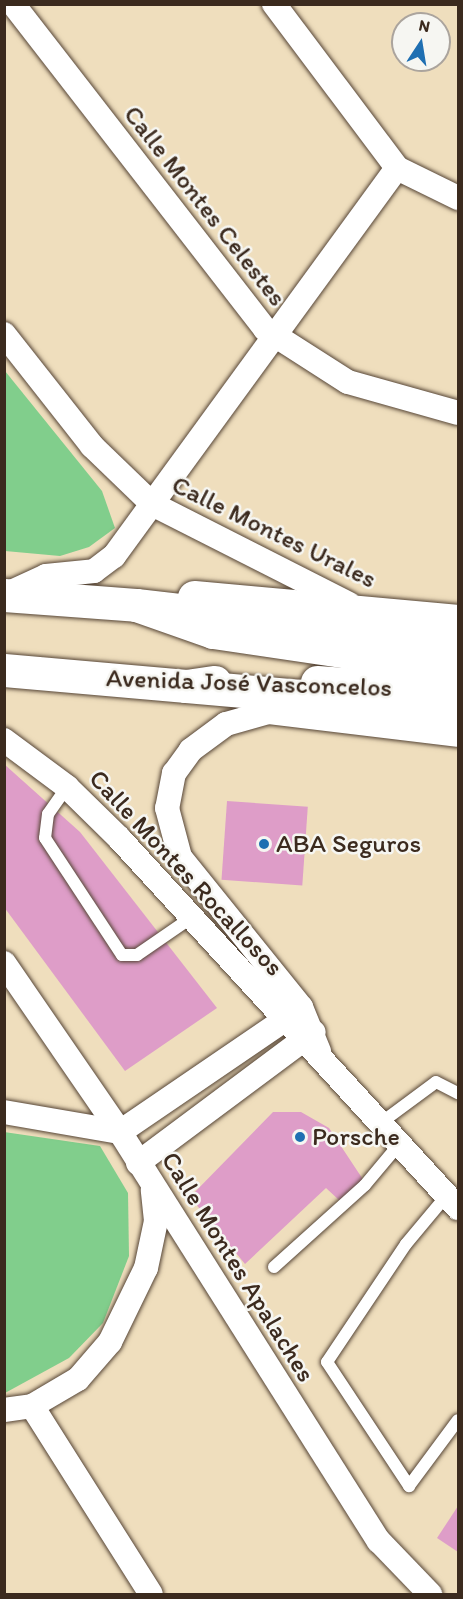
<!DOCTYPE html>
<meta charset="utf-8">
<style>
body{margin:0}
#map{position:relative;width:463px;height:1599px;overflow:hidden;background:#efdebd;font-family:Itim,sans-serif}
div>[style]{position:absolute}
.green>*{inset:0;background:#81ce8c}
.building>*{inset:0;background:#de9dc8;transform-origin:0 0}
.roads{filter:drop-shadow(0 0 2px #564536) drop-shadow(0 0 2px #564536)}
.lane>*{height:12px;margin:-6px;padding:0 6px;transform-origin:6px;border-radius:6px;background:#fff}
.street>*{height:24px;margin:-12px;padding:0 12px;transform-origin:12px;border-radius:12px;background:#fff}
.secondary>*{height:33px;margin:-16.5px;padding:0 16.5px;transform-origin:16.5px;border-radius:16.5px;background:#fff}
.highway>*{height:33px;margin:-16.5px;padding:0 16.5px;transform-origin:16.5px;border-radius:16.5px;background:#fff}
.dots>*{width:16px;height:16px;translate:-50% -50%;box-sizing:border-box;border:3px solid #f6f6f2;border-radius:50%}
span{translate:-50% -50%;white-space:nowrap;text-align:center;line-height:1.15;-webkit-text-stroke:5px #f6f6f2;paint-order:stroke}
.street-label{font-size:26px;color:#3b2a1e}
.poi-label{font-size:26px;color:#3b2a1e}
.left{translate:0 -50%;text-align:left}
.frame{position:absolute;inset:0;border:6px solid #3b2a1e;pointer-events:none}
.north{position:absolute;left:391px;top:12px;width:60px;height:60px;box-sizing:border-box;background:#f6f6f2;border:2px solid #aba49d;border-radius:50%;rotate:12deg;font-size:16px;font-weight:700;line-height:24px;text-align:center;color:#3b2a1e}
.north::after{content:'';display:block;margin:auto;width:21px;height:27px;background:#1f6fb2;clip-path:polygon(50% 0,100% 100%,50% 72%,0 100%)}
</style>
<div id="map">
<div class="green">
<div style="clip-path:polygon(5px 371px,102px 491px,115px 528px,89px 547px,60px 556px,5px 551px)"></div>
<div style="clip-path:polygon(4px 1132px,100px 1146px,128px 1193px,129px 1256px,103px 1323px,69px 1358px,5px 1393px)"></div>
</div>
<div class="building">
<div style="clip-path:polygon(4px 764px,80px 832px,217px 1008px,125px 1071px,4px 907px)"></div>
<div style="left:227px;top:801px;width:81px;height:79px;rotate:4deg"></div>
<div style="clip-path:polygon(273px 1112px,301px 1112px,329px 1128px,364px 1181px,340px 1201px,326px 1188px,245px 1264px,190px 1197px)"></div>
<div style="clip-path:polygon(458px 1506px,458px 1552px,437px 1538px)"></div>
</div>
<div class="roads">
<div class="lane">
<div style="left:67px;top:787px;width:33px;rotate:125deg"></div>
<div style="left:48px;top:814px;width:24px;rotate:97deg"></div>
<div style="left:45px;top:838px;width:140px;rotate:56.7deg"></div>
<div style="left:122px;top:955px;width:15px"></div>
<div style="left:137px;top:955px;width:67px;rotate:-34.6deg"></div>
<div style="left:382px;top:1122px;width:67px;rotate:-36.5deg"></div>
<div style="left:436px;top:1082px;width:25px;rotate:27deg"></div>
<div style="left:447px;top:1195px;width:64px;rotate:129.9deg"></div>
<div style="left:406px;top:1244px;width:142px;rotate:123.8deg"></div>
<div style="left:327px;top:1362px;width:149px;rotate:56.5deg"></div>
<div style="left:409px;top:1486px;width:82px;rotate:-53.4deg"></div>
<div style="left:274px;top:1267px;width:122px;rotate:-42deg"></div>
<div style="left:365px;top:1185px;width:56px;rotate:-50.1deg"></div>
</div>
<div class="street">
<div style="left:13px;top:4px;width:411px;rotate:52.2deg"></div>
<div style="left:265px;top:329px;width:98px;rotate:32.6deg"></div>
<div style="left:348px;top:382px;width:114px;rotate:15.7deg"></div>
<div style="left:274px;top:4px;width:205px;rotate:53.1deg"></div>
<div style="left:397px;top:168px;width:68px;rotate:26.2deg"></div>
<div style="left:4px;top:334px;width:142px;rotate:51.8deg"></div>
<div style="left:92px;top:446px;width:83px;rotate:44deg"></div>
<div style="left:152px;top:504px;width:221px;rotate:26.9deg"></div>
<div style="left:5px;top:595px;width:45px;rotate:-24.9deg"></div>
<div style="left:46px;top:576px;width:48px;rotate:-5.9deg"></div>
<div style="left:94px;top:571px;width:25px;rotate:-37deg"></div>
<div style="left:114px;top:556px;width:480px;rotate:-53.9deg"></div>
<div style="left:279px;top:709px;width:55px;rotate:164.2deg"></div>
<div style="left:226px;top:724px;width:44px;rotate:143.4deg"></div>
<div style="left:191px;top:750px;width:29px;rotate:126deg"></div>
<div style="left:174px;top:773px;width:36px;rotate:101deg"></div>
<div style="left:167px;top:808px;width:51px;rotate:75.1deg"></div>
<div style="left:180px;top:857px;width:193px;rotate:51.1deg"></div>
<div style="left:301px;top:1007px;width:48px;rotate:67.8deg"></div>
<div style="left:4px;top:740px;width:79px;rotate:36.7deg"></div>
<div style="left:67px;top:787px;width:73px;rotate:44.4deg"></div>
<div style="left:119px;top:838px;width:502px;rotate:47.5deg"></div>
<div style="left:4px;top:963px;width:205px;rotate:55.5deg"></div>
<div style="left:120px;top:1132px;width:484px;rotate:57.7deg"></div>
<div style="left:379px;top:1541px;width:74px;rotate:46.1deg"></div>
<div style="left:4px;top:1112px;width:118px;rotate:9.8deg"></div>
<div style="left:120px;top:1132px;width:213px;rotate:-34.3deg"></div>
<div style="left:138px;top:1163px;width:219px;rotate:-36.7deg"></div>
<div style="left:32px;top:1406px;width:222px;rotate:57.7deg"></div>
<div style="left:4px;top:1410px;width:28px;rotate:-8deg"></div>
<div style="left:32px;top:1406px;width:53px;rotate:-30.4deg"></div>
<div style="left:78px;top:1379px;width:49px;rotate:-49.1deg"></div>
<div style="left:110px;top:1342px;width:82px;rotate:-64.1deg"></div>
<div style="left:146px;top:1268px;width:48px;rotate:-78deg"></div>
<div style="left:156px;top:1221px;width:31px;rotate:-96deg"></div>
</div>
<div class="secondary">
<div style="left:4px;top:595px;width:132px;rotate:4.3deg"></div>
<div style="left:136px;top:605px;width:82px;rotate:19.3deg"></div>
<div style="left:213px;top:632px;width:248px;rotate:8.4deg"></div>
<div style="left:194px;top:597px;width:265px;rotate:5.2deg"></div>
<div style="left:4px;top:670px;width:183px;rotate:5deg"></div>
<div style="left:186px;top:686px;width:29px;rotate:-8deg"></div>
<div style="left:317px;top:682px;width:141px;rotate:4.1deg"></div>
<div style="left:269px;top:707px;width:190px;rotate:6.9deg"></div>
</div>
<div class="highway">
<div style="left:136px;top:605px;width:324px;rotate:6.6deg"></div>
<div style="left:186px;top:686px;width:273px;rotate:5deg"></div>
</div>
</div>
<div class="dots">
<div style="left:264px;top:844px;background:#1f6fb2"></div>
<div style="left:300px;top:1137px;background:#1f6fb2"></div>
</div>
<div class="street-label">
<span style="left:205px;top:206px;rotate:52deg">Calle Montes Celestes</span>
<span style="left:274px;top:532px;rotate:26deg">Calle Montes Urales</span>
<span style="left:249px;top:683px;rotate:2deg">Avenida José Vasconcelos</span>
<span style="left:186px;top:873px;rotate:47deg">Calle Montes Rocallosos</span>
<span style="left:238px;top:1267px;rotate:58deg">Calle Montes Apalaches</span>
</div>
<div class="poi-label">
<span class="left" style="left:276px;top:844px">ABA Seguros</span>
<span class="left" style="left:312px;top:1137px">Porsche</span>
</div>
<div class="frame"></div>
<div class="north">N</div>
</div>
